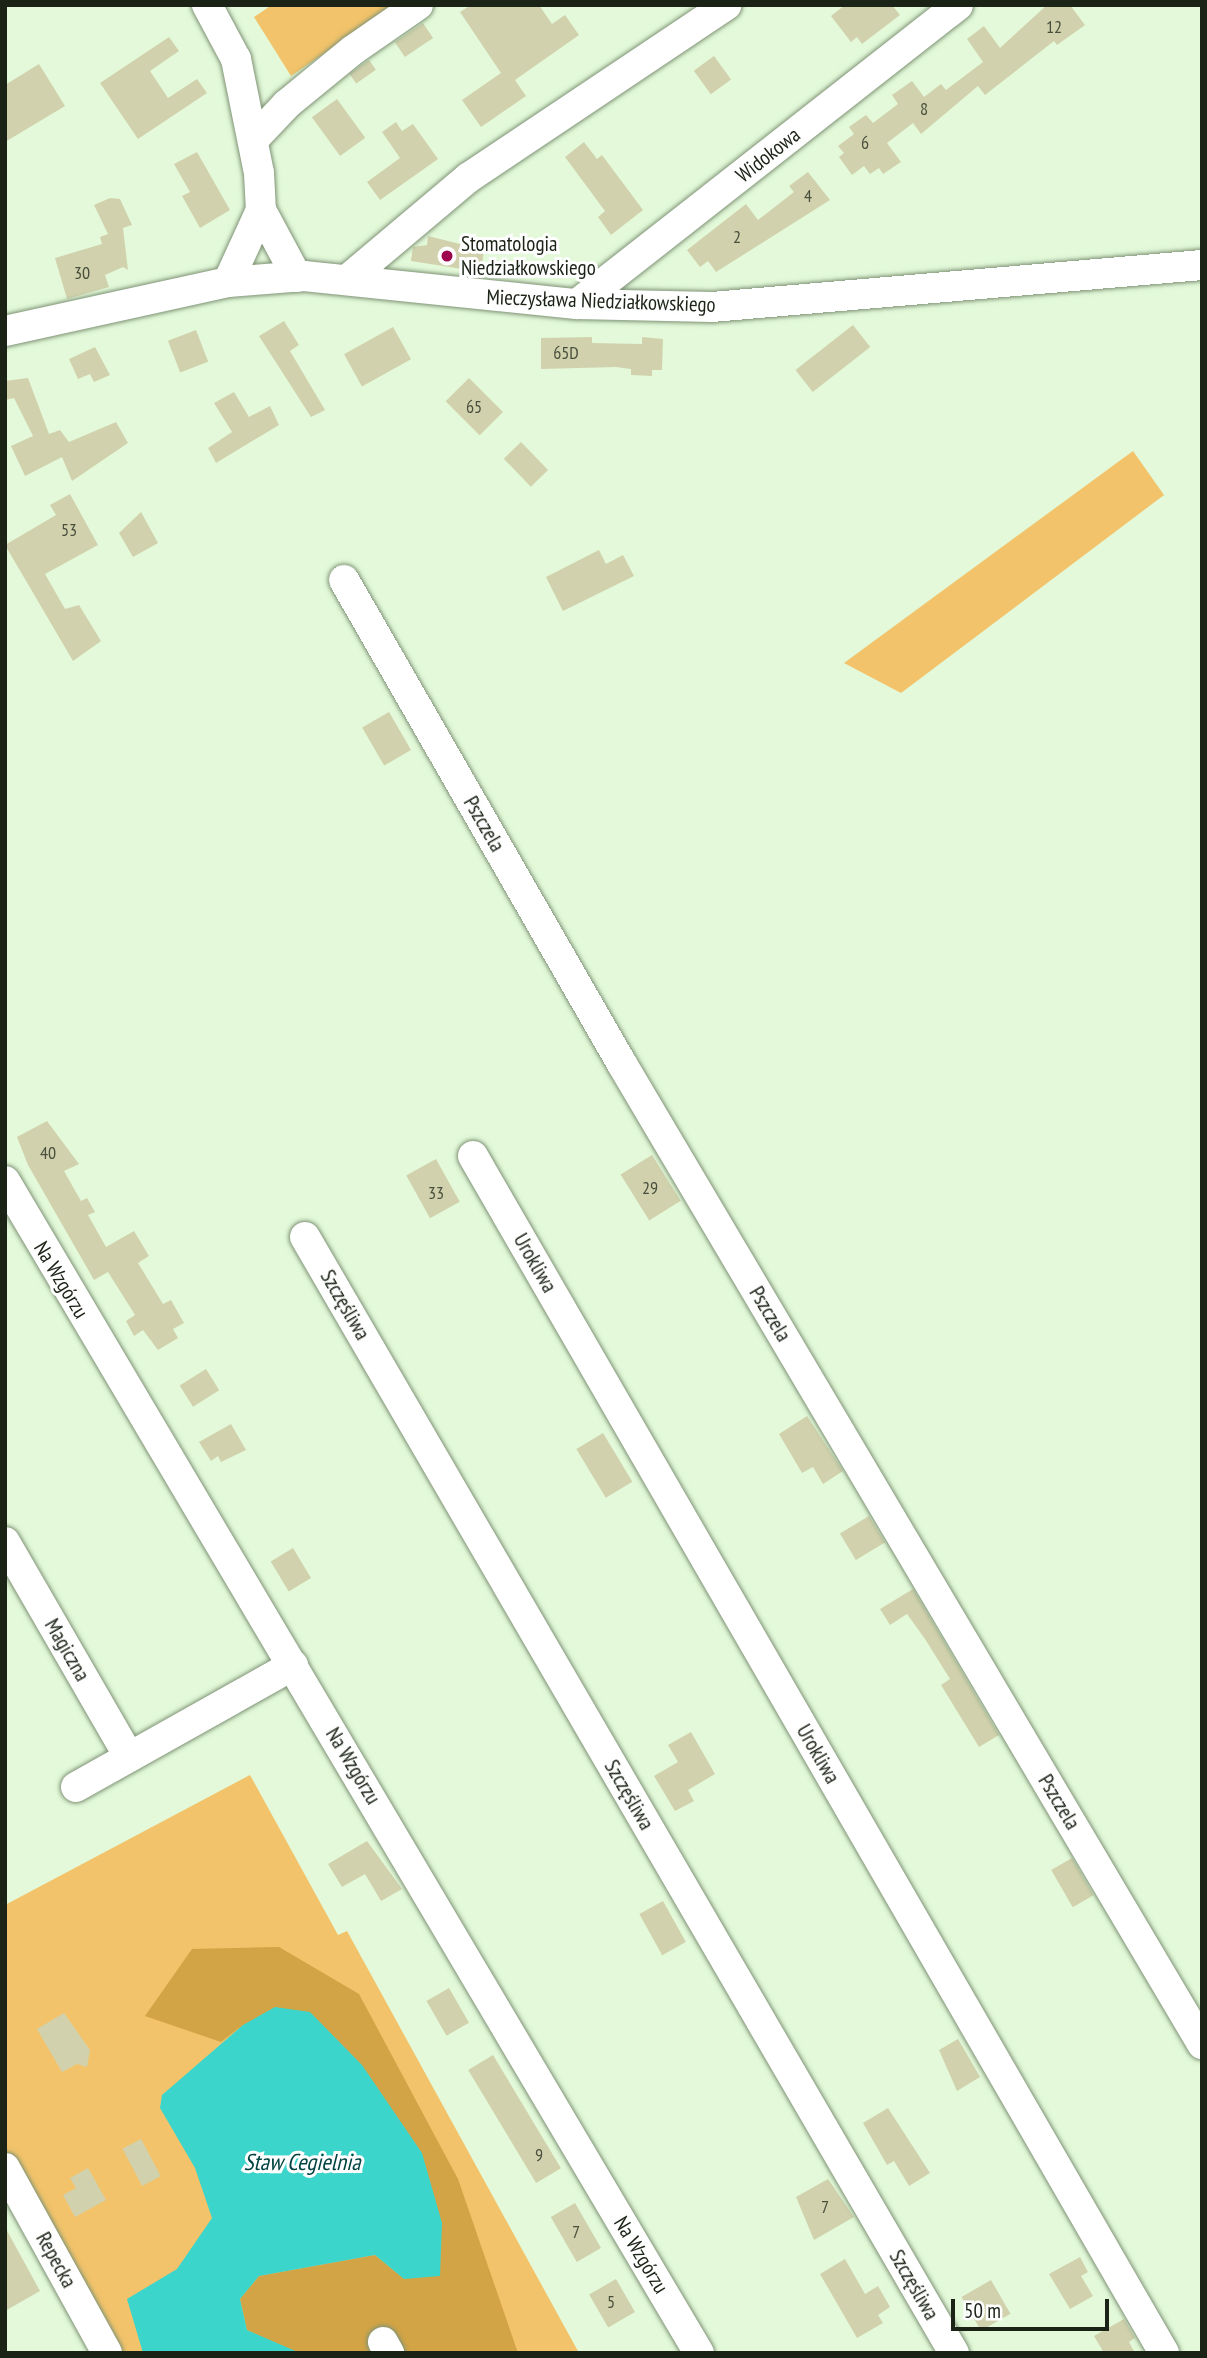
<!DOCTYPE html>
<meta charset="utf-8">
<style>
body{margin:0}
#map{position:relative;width:1207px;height:2358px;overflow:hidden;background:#e3f9d9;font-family:"PT Sans Narrow",sans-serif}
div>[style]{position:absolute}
.green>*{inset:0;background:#f2c36a}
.forest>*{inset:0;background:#d3a445}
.water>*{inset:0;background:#3cd5cc}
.building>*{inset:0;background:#d1d2ad;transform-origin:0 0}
.roads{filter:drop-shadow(0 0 2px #7f9376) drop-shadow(0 0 2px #7f9376)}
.minor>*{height:30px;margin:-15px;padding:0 15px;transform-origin:15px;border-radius:15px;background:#fff}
.dots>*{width:19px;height:19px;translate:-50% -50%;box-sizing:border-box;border:4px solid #fefefe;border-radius:50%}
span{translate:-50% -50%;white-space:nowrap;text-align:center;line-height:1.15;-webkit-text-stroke:6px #fefefe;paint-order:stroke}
.number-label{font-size:18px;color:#484f3c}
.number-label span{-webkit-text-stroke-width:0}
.street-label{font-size:21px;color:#1b2317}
.poi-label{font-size:21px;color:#1b2317}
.left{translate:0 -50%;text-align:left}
.water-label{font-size:23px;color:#004441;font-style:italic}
.frame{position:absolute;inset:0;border:7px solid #1b2317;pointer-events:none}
.scale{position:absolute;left:951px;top:2299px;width:158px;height:32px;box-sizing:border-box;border:4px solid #1b2317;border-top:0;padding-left:9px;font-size:21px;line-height:24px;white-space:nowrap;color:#1b2317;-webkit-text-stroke:5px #fefefe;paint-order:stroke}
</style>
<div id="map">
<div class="green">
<div style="clip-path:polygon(272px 5px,395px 5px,291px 76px,254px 17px)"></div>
<div style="clip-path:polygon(1133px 451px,1164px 495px,901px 693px,844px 663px)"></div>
<div style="clip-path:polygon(250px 1775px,338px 1935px,347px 1931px,579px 2353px,116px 2353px,5px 2149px,5px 1905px)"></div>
</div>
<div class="forest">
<div style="clip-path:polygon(279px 1947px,359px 1994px,458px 2179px,518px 2353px,295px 2353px,247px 2330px,240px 2299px,259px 2276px,375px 2255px,404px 2279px,243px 2025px,221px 2042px,145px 2016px,192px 1949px)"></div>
</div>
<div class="water">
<div style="clip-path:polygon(275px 2007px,310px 2012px,362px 2065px,422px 2153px,442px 2223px,440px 2276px,404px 2279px,375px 2255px,259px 2276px,240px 2299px,247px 2330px,300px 2353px,143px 2353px,127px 2299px,177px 2269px,212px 2218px,195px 2168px,160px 2108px,162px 2095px,243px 2025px)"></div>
</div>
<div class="building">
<div style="clip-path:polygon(471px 5px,539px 5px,552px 24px,565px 15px,579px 35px,515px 80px,526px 96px,481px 127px,462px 100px,501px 73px,460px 12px)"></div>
<div style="clip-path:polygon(845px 5px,892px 5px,900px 15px,862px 44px,857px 37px,851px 42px,831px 16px)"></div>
<div style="clip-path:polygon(1047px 5px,1070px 5px,1085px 25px,1057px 45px,1054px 41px,985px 95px,978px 86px,921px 134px,913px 123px,887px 143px,901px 162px,883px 174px,879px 168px,870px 174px,864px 166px,852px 175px,839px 157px,844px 153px,838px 146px,854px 134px,849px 127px,866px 115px,873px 123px,898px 104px,892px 95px,912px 81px,924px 97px,941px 84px,946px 90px,983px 62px,967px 39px,984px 26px,1000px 48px)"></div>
<div style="left:423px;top:23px;width:18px;height:34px;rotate:56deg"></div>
<div style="clip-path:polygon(169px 37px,179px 51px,150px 71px,168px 98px,197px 79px,207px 93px,138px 139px,100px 83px)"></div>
<div style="left:714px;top:56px;width:29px;height:25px;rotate:54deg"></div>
<div style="left:369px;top:60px;width:12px;height:24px;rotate:55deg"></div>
<div style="clip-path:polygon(39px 64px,65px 106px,5px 142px,5px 85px)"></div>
<div style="left:337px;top:99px;width:48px;height:31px;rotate:54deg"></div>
<div style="clip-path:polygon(396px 122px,402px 131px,413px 124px,438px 159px,380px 200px,367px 182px,400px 158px,382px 132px)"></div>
<div style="clip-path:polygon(584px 142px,597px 159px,602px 155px,643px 210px,611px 235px,598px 217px,605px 211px,565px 157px)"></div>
<div style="clip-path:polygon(197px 152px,230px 210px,200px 228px,182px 196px,190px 192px,174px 164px)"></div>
<div style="clip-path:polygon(808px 172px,830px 200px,716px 272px,708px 261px,700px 267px,687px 250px,746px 204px,758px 220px,794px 192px,789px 186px)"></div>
<div style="clip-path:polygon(110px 198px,120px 199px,132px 225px,123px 228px,128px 270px,123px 267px,105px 275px,109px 287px,67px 299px,55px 258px,102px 244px,100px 237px,108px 234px,94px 205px)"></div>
<div style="clip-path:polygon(428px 236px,484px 250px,481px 272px,411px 261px,413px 247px,427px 245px)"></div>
<div style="clip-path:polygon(284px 321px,299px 345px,290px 351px,325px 410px,311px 417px,259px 336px)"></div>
<div style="left:853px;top:325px;width:28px;height:73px;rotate:52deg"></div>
<div style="left:393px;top:327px;width:37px;height:56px;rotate:61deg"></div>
<div style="left:196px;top:330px;width:34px;height:30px;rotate:69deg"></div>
<div style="clip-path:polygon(592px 337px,592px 343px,642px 344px,642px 337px,663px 339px,662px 370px,652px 370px,652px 376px,631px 375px,631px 369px,616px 367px,541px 369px,541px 338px)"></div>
<div style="clip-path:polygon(95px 347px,110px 375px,94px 382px,90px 374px,78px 379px,69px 359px)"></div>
<div style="clip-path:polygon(28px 378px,49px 434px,60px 430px,69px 442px,116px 422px,128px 443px,72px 481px,62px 457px,25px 476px,11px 446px,33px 436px,14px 398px,5px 400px,5px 381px)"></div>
<div style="left:469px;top:378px;width:48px;height:33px;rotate:45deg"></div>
<div style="clip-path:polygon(234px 392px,249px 417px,270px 406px,279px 425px,216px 463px,208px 448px,232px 432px,214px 403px)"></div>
<div style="left:521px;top:442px;width:39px;height:24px;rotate:46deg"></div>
<div style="clip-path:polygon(70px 494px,98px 545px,45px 574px,65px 609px,79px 605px,101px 641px,73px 661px,5px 545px,56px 515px,50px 505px)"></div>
<div style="clip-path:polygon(141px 512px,158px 543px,133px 557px,119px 533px)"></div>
<div style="clip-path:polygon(599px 550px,606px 564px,623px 555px,634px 576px,563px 611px,546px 577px)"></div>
<div style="left:389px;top:712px;width:44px;height:31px;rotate:60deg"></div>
<div style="clip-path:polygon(47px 1121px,79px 1164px,64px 1171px,81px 1201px,87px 1198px,95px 1212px,88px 1215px,106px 1247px,134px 1231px,149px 1256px,138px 1263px,163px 1304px,171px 1300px,184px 1323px,173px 1329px,178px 1338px,158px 1350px,143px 1330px,134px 1336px,126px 1321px,135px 1315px,108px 1272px,94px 1280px,28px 1165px,17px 1137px)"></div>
<div style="left:652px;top:1155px;width:54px;height:37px;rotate:58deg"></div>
<div style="left:436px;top:1159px;width:49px;height:34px;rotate:61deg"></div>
<div style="left:206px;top:1369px;width:25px;height:31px;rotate:58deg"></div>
<div style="clip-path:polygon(807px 1416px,843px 1471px,823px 1484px,813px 1467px,802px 1473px,779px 1434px)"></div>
<div style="clip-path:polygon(231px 1424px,246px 1450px,221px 1462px,218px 1456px,211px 1461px,199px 1442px)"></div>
<div style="left:603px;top:1433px;width:57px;height:31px;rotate:59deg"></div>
<div style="left:869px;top:1516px;width:31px;height:34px;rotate:59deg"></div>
<div style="left:293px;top:1548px;width:35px;height:26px;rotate:59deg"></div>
<div style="clip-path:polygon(913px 1589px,999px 1735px,979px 1747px,941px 1685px,950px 1679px,925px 1639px,907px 1614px,890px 1625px,880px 1609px)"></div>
<div style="clip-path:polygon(691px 1732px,715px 1774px,688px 1790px,694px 1801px,675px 1811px,654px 1776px,678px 1762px,668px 1745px)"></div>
<div style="clip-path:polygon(367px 1841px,402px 1889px,381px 1901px,365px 1874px,342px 1887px,328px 1864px)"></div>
<div style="left:1072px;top:1858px;width:43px;height:24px;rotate:60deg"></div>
<div style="left:663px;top:1901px;width:47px;height:27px;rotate:61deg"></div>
<div style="left:449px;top:1988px;width:40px;height:26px;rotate:60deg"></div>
<div style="clip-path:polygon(64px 2013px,90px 2050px,87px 2067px,77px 2064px,62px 2072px,37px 2029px)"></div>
<div style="clip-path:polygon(958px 2039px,980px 2077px,957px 2091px,939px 2050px)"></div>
<div style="left:493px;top:2055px;width:132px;height:29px;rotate:59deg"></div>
<div style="clip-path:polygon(888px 2108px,930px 2173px,909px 2186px,894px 2161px,887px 2165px,863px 2123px)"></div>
<div style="left:141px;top:2139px;width:42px;height:21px;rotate:62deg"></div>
<div style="clip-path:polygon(88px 2168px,106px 2200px,75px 2217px,63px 2195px,76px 2188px,70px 2178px)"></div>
<div style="clip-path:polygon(828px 2179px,854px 2217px,814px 2240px,796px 2197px)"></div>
<div style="left:575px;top:2203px;width:52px;height:28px;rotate:60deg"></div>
<div style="clip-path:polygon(5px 2227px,40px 2291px,5px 2311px)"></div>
<div style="clip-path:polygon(1080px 2257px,1088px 2272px,1081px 2276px,1093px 2296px,1070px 2309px,1049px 2274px)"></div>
<div style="clip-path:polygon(845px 2259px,865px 2294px,878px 2286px,890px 2307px,878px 2315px,883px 2323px,857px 2338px,820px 2274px)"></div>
<div style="left:616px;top:2279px;width:38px;height:31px;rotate:60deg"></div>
<div style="left:991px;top:2280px;width:39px;height:34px;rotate:60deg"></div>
<div style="clip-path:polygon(1124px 2319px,1135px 2338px,1129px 2342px,1135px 2353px,1104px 2353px,1094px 2336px)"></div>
</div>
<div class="roads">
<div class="minor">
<div style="left:207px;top:5px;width:61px;rotate:61.8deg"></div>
<div style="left:236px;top:59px;width:116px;rotate:78.6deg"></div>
<div style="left:259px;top:173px;width:37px;rotate:87deg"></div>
<div style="left:261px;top:210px;width:79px;rotate:114.6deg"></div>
<div style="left:253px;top:140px;width:50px;rotate:-46.6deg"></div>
<div style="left:287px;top:104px;width:85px;rotate:-39.3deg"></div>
<div style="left:353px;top:50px;width:79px;rotate:-34.7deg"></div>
<div style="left:261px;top:210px;width:76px;rotate:61.8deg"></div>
<div style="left:348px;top:279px;width:157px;rotate:-40.1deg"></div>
<div style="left:468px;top:178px;width:311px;rotate:-33.8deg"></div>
<div style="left:577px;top:304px;width:484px;rotate:-38.1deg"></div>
<div style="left:5px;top:331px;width:228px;rotate:-12.4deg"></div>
<div style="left:228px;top:282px;width:76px;rotate:-4.5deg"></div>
<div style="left:304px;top:276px;width:274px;rotate:5.9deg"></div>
<div style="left:577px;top:304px;width:135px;rotate:1.3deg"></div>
<div style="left:712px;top:307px;width:492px;rotate:-4.9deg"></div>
<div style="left:344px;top:580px;width:558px;rotate:60.13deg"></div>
<div style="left:622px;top:1064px;width:1139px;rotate:59.38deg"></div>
<div style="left:473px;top:1156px;width:1382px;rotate:60deg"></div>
<div style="left:5px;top:1181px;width:1362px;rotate:59.37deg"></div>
<div style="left:305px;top:1237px;width:1291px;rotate:59.82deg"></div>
<div style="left:5px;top:1542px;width:248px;rotate:60deg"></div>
<div style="left:76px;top:1787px;width:249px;rotate:-29.3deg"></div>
<div style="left:5px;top:2168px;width:211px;rotate:61.1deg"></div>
<div style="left:383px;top:2342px;width:13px;rotate:61deg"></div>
</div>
</div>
<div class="dots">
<div style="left:447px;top:256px;background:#9d054f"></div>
</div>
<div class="number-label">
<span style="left:1054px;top:27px">12</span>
<span style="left:924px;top:109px">8</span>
<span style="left:865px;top:143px">6</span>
<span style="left:808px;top:196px">4</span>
<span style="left:737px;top:237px">2</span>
<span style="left:82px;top:273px">30</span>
<span style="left:566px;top:353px">65D</span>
<span style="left:474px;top:407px">65</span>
<span style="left:69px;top:530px">53</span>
<span style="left:48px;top:1153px">40</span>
<span style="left:650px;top:1188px">29</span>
<span style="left:436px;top:1193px">33</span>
<span style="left:539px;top:2155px">9</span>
<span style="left:825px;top:2207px">7</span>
<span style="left:576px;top:2232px">7</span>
<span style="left:611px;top:2302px">5</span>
</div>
<div class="street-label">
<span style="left:768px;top:155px;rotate:-38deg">Widokowa</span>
<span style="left:601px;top:301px;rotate:2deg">Mieczysława Niedziałkowskiego</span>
<span style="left:484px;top:824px;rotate:60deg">Pszczela</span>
<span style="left:535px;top:1263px;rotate:60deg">Urokliwa</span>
<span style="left:61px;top:1280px;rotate:59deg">Na Wzgórzu</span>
<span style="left:345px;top:1305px;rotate:60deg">Szczęśliwa</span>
<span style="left:770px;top:1314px;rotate:59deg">Pszczela</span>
<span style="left:67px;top:1650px;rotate:60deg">Magiczna</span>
<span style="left:818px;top:1754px;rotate:60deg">Urokliwa</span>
<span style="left:353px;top:1766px;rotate:59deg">Na Wzgórzu</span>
<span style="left:629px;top:1795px;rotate:60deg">Szczęśliwa</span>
<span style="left:1059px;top:1802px;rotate:59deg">Pszczela</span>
<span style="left:641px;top:2255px;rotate:59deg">Na Wzgórzu</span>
<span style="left:56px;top:2260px;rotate:61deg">Repecka</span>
<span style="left:914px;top:2285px;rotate:60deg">Szczęśliwa</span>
</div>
<div class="poi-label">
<span class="left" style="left:461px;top:256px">Stomatologia<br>Niedziałkowskiego</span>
</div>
<div class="water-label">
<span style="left:302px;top:2162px">Staw Cegielnia</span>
</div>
<div class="frame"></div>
<div class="scale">50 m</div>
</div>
